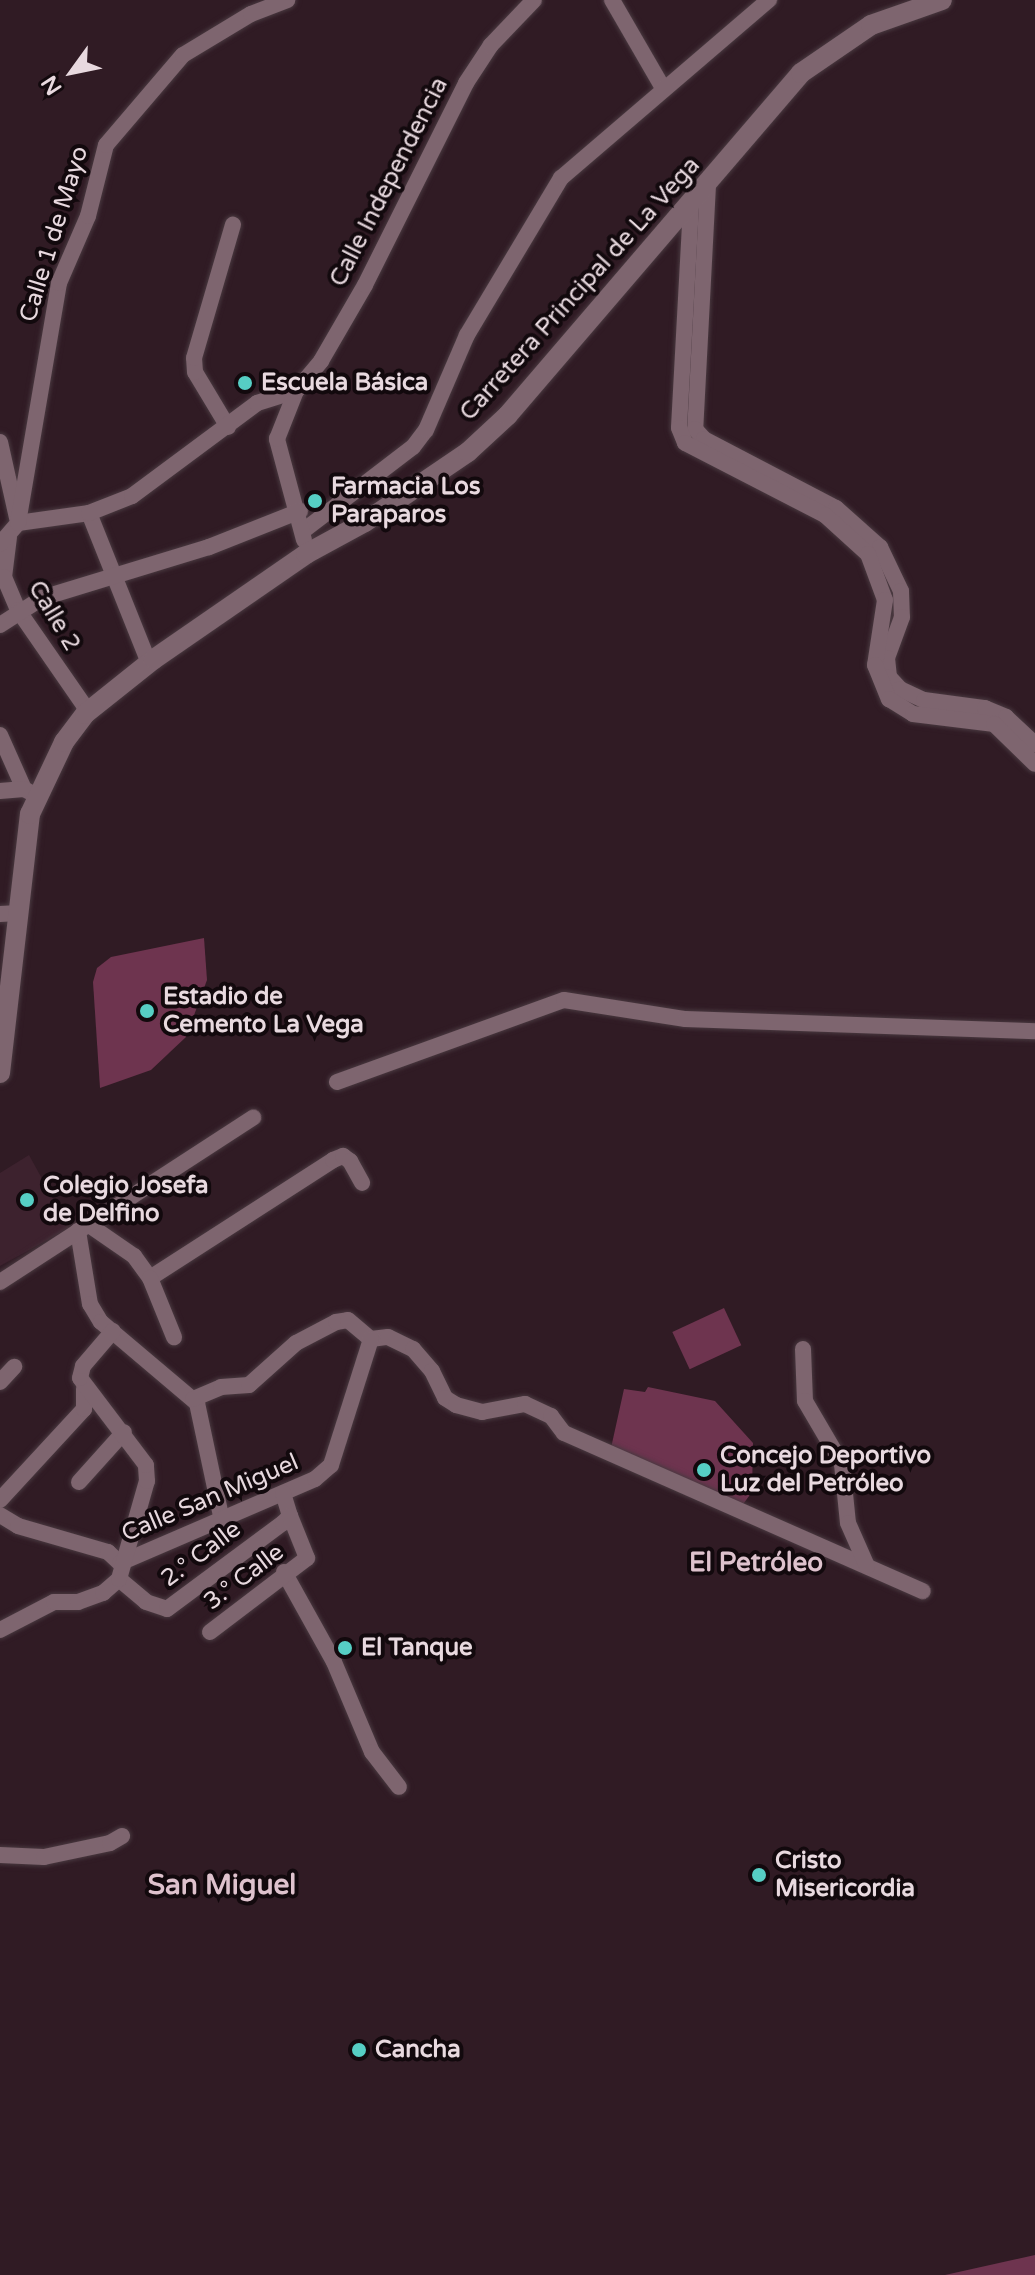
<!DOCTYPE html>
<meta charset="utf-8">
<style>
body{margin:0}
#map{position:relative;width:1035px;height:2275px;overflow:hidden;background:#301b24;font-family:"Varela Round",sans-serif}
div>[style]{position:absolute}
.built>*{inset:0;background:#3d222e}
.green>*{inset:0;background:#6e344f;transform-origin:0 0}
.roads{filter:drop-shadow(0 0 2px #493940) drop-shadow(0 0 2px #493940)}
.minor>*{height:16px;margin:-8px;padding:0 8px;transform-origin:8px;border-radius:8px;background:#7e656f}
.tertiary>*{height:20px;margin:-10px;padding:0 10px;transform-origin:10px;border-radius:10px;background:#7e656f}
.dots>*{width:22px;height:22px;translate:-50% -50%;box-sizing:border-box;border:4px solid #12090d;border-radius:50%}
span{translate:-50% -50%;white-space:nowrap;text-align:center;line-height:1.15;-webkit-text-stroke:8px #12090d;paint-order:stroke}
.street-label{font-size:24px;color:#e8d9df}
.poi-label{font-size:24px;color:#e8d9df;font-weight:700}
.left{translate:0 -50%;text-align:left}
.neighbourhood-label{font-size:26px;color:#dec2cd;font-weight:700}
.quarter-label{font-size:28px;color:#dec2cd;font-weight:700}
.north{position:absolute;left:32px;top:32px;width:80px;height:80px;-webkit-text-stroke:6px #12090d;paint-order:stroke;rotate:237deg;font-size:22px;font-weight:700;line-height:32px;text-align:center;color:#e8d9df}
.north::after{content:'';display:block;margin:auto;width:28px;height:36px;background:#e8d9df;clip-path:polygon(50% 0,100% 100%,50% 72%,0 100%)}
</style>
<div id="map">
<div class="built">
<div style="clip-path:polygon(29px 1155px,69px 1228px,0 1266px,0 1173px)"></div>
</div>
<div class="green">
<div style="clip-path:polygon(204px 938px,207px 980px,186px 1037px,151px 1070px,100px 1088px,93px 982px,97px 968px,111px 957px)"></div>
<div style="left:724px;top:1308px;width:41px;height:57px;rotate:65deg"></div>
<div style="clip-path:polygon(648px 1387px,715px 1401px,753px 1443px,752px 1492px,738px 1511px,611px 1448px,624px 1389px,645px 1392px)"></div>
<div style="clip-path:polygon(1035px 2255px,1035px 2275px,945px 2275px)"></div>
</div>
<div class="roads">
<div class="minor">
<div style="left:612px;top:0;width:102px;rotate:59.9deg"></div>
<div style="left:708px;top:185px;width:244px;rotate:93deg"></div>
<div style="left:695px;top:429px;width:13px;rotate:48deg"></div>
<div style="left:704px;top:439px;width:149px;rotate:27.6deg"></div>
<div style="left:836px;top:508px;width:59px;rotate:41.6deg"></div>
<div style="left:880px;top:547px;width:49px;rotate:64.5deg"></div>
<div style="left:901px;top:591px;width:26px;rotate:88deg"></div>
<div style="left:902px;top:617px;width:44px;rotate:110.1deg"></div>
<div style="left:887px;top:658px;width:19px;rotate:84deg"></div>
<div style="left:889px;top:677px;width:16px;rotate:47deg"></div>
<div style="left:900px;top:689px;width:26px;rotate:25deg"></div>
<div style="left:924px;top:700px;width:62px;rotate:7.5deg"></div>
<div style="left:985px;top:708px;width:23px;rotate:23deg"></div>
<div style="left:1006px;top:717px;width:40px;rotate:43deg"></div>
<div style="left:691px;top:206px;width:222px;rotate:93.1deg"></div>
<div style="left:679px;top:428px;width:16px;rotate:68deg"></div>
<div style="left:685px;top:443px;width:157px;rotate:27.2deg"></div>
<div style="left:825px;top:515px;width:58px;rotate:42.2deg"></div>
<div style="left:868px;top:554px;width:49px;rotate:69.7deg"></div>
<div style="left:885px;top:600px;width:66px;rotate:98.7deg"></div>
<div style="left:875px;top:665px;width:37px;rotate:68deg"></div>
<div style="left:889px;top:699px;width:28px;rotate:32deg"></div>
<div style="left:913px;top:714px;width:82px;rotate:7deg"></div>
<div style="left:994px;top:724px;width:57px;rotate:44.3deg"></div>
<div style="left:228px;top:427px;width:64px;rotate:-121deg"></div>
<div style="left:195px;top:372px;width:14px;rotate:-94deg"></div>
<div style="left:194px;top:358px;width:139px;rotate:-73.7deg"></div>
<div style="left:0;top:442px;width:78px;rotate:77.4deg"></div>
<div style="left:89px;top:513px;width:162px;rotate:68.2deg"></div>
<div style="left:18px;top:523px;width:72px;rotate:-8deg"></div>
<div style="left:89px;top:513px;width:46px;rotate:-21.6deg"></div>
<div style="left:132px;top:496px;width:156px;rotate:-36.6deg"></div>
<div style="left:257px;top:403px;width:41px;rotate:-17.1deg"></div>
<div style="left:303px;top:531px;width:138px;rotate:-37.4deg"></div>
<div style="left:413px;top:447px;width:21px;rotate:-53deg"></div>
<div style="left:426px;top:430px;width:103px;rotate:-66.7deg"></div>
<div style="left:467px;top:335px;width:183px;rotate:-59.1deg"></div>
<div style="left:561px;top:178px;width:274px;rotate:-40.6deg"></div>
<div style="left:9px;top:537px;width:40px;rotate:97.1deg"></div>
<div style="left:4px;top:577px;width:36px;rotate:67deg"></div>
<div style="left:18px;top:610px;width:123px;rotate:55.3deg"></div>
<div style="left:304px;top:540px;width:105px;rotate:-105deg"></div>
<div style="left:277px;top:439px;width:52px;rotate:-68.4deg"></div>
<div style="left:296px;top:391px;width:39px;rotate:-50deg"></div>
<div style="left:321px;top:361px;width:88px;rotate:-59.9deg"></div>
<div style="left:365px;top:285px;width:226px;rotate:-63.4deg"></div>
<div style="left:466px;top:83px;width:45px;rotate:-56.7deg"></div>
<div style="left:491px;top:45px;width:62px;rotate:-46.3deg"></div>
<div style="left:0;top:544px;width:28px;rotate:-49deg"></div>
<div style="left:18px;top:523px;width:243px;rotate:-80.3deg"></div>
<div style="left:59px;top:283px;width:73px;rotate:-66.6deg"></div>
<div style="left:88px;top:216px;width:73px;rotate:-75.8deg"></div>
<div style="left:106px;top:145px;width:118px;rotate:-49.5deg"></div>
<div style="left:183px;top:55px;width:79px;rotate:-31.1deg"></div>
<div style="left:251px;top:14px;width:39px;rotate:-21deg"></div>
<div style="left:0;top:625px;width:50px;rotate:-32.7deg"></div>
<div style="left:42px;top:598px;width:175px;rotate:-17deg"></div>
<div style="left:209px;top:547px;width:98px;rotate:-21.6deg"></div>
<div style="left:0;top:735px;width:59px;rotate:66deg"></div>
<div style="left:24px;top:789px;width:17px;rotate:28deg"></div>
<div style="left:0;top:791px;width:24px;rotate:-5deg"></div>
<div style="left:0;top:914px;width:19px;rotate:-3deg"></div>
<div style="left:337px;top:1082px;width:241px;rotate:-19.9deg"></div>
<div style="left:564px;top:1000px;width:123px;rotate:8.9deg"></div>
<div style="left:686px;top:1019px;width:349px;rotate:2deg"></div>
<div style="left:89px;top:1225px;width:55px;rotate:34.6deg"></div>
<div style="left:134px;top:1256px;width:27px;rotate:54deg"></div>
<div style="left:150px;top:1278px;width:218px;rotate:-32.8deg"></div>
<div style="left:333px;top:1160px;width:11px;rotate:-22deg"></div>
<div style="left:343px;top:1156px;width:9px;rotate:36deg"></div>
<div style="left:350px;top:1161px;width:25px;rotate:61deg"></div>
<div style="left:78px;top:1231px;width:74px;rotate:80.7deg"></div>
<div style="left:90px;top:1304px;width:21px;rotate:59deg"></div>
<div style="left:101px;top:1322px;width:126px;rotate:40.2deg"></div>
<div style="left:197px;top:1403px;width:121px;rotate:78deg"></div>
<div style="left:150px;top:1278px;width:64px;rotate:67.9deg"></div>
<div style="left:0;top:1282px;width:302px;rotate:-33deg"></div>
<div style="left:371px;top:1339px;width:17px;rotate:-7deg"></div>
<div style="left:388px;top:1337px;width:28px;rotate:26deg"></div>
<div style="left:413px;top:1349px;width:29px;rotate:49deg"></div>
<div style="left:432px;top:1371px;width:30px;rotate:64deg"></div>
<div style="left:445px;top:1398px;width:13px;rotate:32deg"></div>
<div style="left:456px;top:1405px;width:27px;rotate:15deg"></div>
<div style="left:482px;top:1412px;width:44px;rotate:-10.5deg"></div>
<div style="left:525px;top:1404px;width:29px;rotate:25deg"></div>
<div style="left:551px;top:1416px;width:21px;rotate:53deg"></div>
<div style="left:564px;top:1433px;width:392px;rotate:23.8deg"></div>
<div style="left:803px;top:1349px;width:52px;rotate:87.8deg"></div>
<div style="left:805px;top:1401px;width:73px;rotate:59.6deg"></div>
<div style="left:842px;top:1464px;width:59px;rotate:84.2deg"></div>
<div style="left:848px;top:1523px;width:47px;rotate:66.2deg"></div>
<div style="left:0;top:1382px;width:21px;rotate:-47deg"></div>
<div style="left:193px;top:1399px;width:30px;rotate:-23deg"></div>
<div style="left:221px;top:1387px;width:28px;rotate:-4deg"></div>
<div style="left:249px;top:1385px;width:63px;rotate:-41.8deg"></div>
<div style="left:296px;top:1343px;width:45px;rotate:-27.7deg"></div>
<div style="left:336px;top:1322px;width:12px;rotate:-9deg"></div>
<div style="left:348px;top:1320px;width:30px;rotate:40deg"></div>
<div style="left:79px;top:1482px;width:67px;rotate:-48deg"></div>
<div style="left:0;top:1500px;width:124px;rotate:-47.3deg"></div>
<div style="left:84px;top:1409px;width:20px;rotate:-90deg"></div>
<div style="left:0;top:1515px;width:21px;rotate:31deg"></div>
<div style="left:18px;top:1526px;width:94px;rotate:16.1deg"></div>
<div style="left:108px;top:1552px;width:16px;rotate:43deg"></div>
<div style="left:120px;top:1563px;width:212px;rotate:-23.3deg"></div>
<div style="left:315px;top:1479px;width:21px;rotate:-41deg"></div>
<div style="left:331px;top:1465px;width:132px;rotate:-72.4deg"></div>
<div style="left:284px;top:1572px;width:103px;rotate:60.9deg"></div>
<div style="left:334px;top:1662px;width:98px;rotate:67.1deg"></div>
<div style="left:372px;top:1752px;width:44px;rotate:52.4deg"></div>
<div style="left:119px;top:1579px;width:35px;rotate:40deg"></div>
<div style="left:146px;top:1602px;width:22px;rotate:18deg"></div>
<div style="left:167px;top:1609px;width:144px;rotate:-36.6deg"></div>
<div style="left:283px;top:1523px;width:10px;rotate:-45deg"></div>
<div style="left:290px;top:1516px;width:24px;rotate:-107deg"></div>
<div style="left:0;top:1630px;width:61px;rotate:-27.4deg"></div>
<div style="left:54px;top:1602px;width:24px"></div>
<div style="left:78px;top:1602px;width:27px;rotate:-20deg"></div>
<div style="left:103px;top:1593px;width:21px;rotate:-41deg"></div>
<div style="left:119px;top:1579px;width:102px;rotate:-74.1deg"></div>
<div style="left:147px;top:1481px;width:16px;rotate:-94deg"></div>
<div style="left:146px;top:1465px;width:109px;rotate:-127.2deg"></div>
<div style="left:80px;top:1378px;width:12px;rotate:-76deg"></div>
<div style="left:83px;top:1366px;width:46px;rotate:-49.4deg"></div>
<div style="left:210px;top:1632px;width:122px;rotate:-37.3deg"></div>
<div style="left:307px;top:1558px;width:45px;rotate:-112deg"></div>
<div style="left:0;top:1855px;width:44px;rotate:2.6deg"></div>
<div style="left:44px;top:1857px;width:67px;rotate:-12deg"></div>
<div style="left:110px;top:1843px;width:14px;rotate:-30deg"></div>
</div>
<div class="tertiary">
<div style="left:0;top:1073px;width:261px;rotate:-83.4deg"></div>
<div style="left:30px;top:814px;width:80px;rotate:-64.7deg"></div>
<div style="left:64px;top:742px;width:35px;rotate:-53deg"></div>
<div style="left:85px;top:714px;width:88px;rotate:-38.6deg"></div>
<div style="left:154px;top:659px;width:185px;rotate:-34.6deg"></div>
<div style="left:306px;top:554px;width:67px;rotate:-28.5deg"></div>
<div style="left:365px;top:522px;width:125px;rotate:-34.2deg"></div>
<div style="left:468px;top:452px;width:54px;rotate:-42.8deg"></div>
<div style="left:508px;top:415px;width:450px;rotate:-49.4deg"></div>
<div style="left:801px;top:73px;width:85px;rotate:-34.4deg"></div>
<div style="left:871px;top:25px;width:75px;rotate:-19.4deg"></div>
</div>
</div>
<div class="dots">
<div style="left:245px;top:383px;background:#56cec4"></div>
<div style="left:315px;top:501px;background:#56cec4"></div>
<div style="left:147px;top:1011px;background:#56cec4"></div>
<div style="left:27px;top:1200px;background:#56cec4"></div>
<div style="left:704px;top:1470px;background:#56cec4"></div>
<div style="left:345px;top:1648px;background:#56cec4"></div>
<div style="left:759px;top:1875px;background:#56cec4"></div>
<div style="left:359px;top:2050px;background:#56cec4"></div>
</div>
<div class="street-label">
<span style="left:389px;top:182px;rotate:-63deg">Calle Independencia</span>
<span style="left:54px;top:234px;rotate:-73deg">Calle 1 de Mayo</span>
<span style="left:580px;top:289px;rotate:-48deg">Carretera Principal de La Vega</span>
<span style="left:54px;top:616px;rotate:59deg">Calle 2</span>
<span style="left:210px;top:1498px;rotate:-23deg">Calle San Miguel</span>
<span style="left:201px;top:1554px;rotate:-37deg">2.° Calle</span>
<span style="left:244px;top:1577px;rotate:-37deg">3.° Calle</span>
</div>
<div class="poi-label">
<span class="left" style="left:261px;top:383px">Escuela Básica</span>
<span class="left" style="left:331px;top:501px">Farmacia Los<br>Paraparos</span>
<span class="left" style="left:163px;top:1011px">Estadio de<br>Cemento La Vega</span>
<span class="left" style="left:43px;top:1200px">Colegio Josefa<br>de Delfino</span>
<span class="left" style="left:720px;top:1470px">Concejo Deportivo<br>Luz del Petróleo</span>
<span class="left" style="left:361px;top:1648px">El Tanque</span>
<span class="left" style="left:775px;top:1875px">Cristo<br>Misericordia</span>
<span class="left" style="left:375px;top:2050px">Cancha</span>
</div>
<div class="neighbourhood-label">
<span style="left:756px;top:1563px">El Petróleo</span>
</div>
<div class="quarter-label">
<span style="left:222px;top:1885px">San Miguel</span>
</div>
<div class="north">N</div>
</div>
